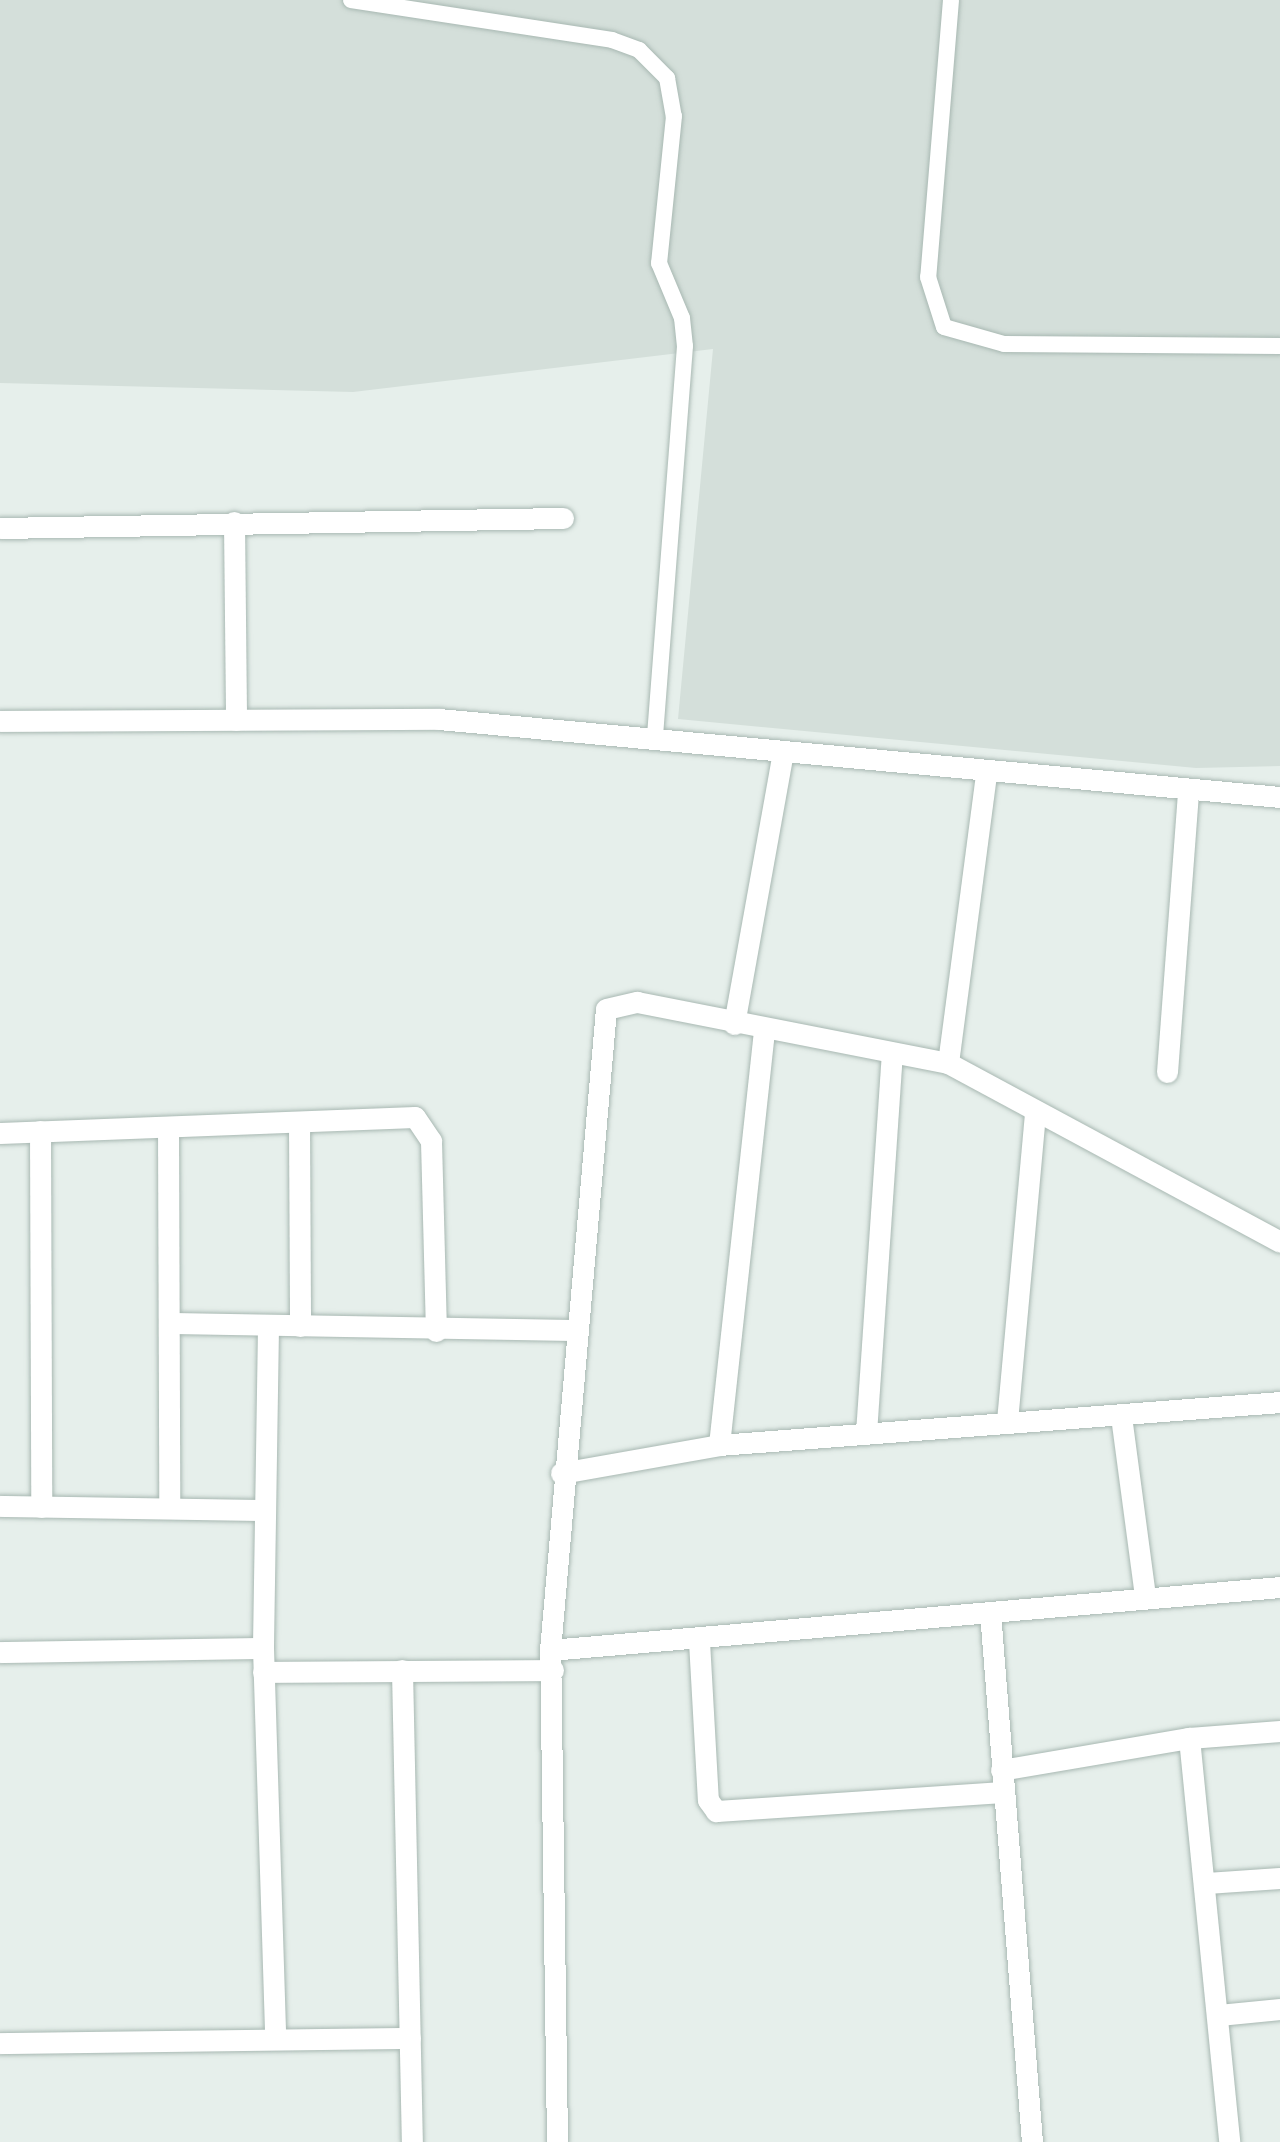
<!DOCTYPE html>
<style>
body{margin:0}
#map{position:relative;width:1280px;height:2142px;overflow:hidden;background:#e6efeb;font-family:"Public Sans",sans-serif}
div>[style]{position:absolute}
.built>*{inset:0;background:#d4dfda}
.roads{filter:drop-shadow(0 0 2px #a8b8b2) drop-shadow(0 0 2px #a8b8b2)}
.lane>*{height:16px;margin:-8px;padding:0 8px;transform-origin:8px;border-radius:8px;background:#fff}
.street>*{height:21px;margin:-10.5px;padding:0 10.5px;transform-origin:10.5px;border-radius:10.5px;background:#fff}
.secondary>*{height:21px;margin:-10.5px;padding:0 10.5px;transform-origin:10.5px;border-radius:10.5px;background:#fff}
span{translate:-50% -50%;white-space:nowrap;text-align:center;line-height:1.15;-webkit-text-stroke:6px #f7fbf9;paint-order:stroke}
</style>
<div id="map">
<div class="built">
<div style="clip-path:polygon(0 0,1280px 0,1280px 766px,1196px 768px,678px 719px,713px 349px,353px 392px,0 383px)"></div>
</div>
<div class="roads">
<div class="lane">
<div style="left:351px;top:0;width:264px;rotate:8.7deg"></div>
<div style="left:612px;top:40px;width:29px;rotate:20deg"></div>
<div style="left:639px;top:50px;width:40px;rotate:45deg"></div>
<div style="left:667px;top:78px;width:39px;rotate:80deg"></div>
<div style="left:674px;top:116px;width:148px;rotate:95.8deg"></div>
<div style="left:659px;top:263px;width:60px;rotate:67.3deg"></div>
<div style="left:682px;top:318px;width:28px;rotate:84deg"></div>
<div style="left:685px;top:346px;width:395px;rotate:94.4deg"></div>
<div style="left:951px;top:0;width:278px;rotate:94.7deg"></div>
<div style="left:928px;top:277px;width:52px;rotate:72.3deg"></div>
<div style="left:944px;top:327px;width:62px;rotate:15.8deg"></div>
<div style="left:1004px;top:344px;width:276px;rotate:0.4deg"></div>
</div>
<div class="street">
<div style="left:234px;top:522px;width:198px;rotate:89.4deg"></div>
<div style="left:0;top:528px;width:563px;rotate:-1.02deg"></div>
<div style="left:734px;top:1024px;width:275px;rotate:-79.8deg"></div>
<div style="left:948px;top:1063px;width:292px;rotate:-82.5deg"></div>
<div style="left:1167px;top:1072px;width:280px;rotate:-85.7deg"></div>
<div style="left:299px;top:1122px;width:204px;rotate:89.7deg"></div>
<div style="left:168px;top:1128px;width:380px;rotate:89.8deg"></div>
<div style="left:40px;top:1131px;width:376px;rotate:89.8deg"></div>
<div style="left:0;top:1133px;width:415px;rotate:-2.2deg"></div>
<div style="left:415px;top:1117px;width:29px;rotate:56deg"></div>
<div style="left:431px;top:1141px;width:190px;rotate:88.5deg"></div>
<div style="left:169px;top:1323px;width:407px;rotate:1deg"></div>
<div style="left:268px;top:1327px;width:321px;rotate:90.9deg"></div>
<div style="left:263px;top:1648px;width:387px;rotate:88.2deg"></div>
<div style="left:1121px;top:1416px;width:183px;rotate:82.4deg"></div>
<div style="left:1007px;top:1421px;width:307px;rotate:-84.8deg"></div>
<div style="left:866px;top:1433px;width:380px;rotate:-86.1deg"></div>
<div style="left:719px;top:1445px;width:416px;rotate:-83.8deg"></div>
<div style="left:561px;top:1473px;width:160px;rotate:-10deg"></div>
<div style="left:719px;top:1445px;width:563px;rotate:-4.38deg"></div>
<div style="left:0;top:1506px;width:265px;rotate:0.9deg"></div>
<div style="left:990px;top:1612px;width:532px;rotate:85.47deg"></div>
<div style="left:699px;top:1641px;width:159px;rotate:86.8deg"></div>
<div style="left:708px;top:1800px;width:14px;rotate:54deg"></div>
<div style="left:716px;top:1811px;width:288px;rotate:-3.8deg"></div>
<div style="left:550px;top:1650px;width:733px;rotate:-4.93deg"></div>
<div style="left:0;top:1652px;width:263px;rotate:-0.9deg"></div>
<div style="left:402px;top:1670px;width:472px;rotate:88.8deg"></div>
<div style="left:263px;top:1672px;width:290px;rotate:-0.4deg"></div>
<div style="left:1189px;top:1738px;width:406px;rotate:84.3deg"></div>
<div style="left:1001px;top:1770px;width:191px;rotate:-9.7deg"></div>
<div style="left:1189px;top:1738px;width:91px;rotate:-4.4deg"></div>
<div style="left:1206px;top:1883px;width:74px;rotate:-3.9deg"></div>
<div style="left:1219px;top:2015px;width:61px;rotate:-5.6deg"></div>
<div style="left:0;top:2043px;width:410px;rotate:-0.7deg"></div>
<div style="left:557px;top:2142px;width:492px;rotate:-90.8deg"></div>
<div style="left:550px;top:1650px;width:643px;rotate:-85.01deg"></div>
<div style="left:606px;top:1009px;width:32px;rotate:-13deg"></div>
<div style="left:637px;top:1002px;width:317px;rotate:11.1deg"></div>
<div style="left:948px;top:1063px;width:377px;rotate:28.3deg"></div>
</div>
<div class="secondary">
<div style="left:0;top:721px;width:439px;rotate:-0.3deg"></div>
<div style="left:439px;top:719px;width:845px;rotate:5.3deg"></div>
</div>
</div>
</div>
